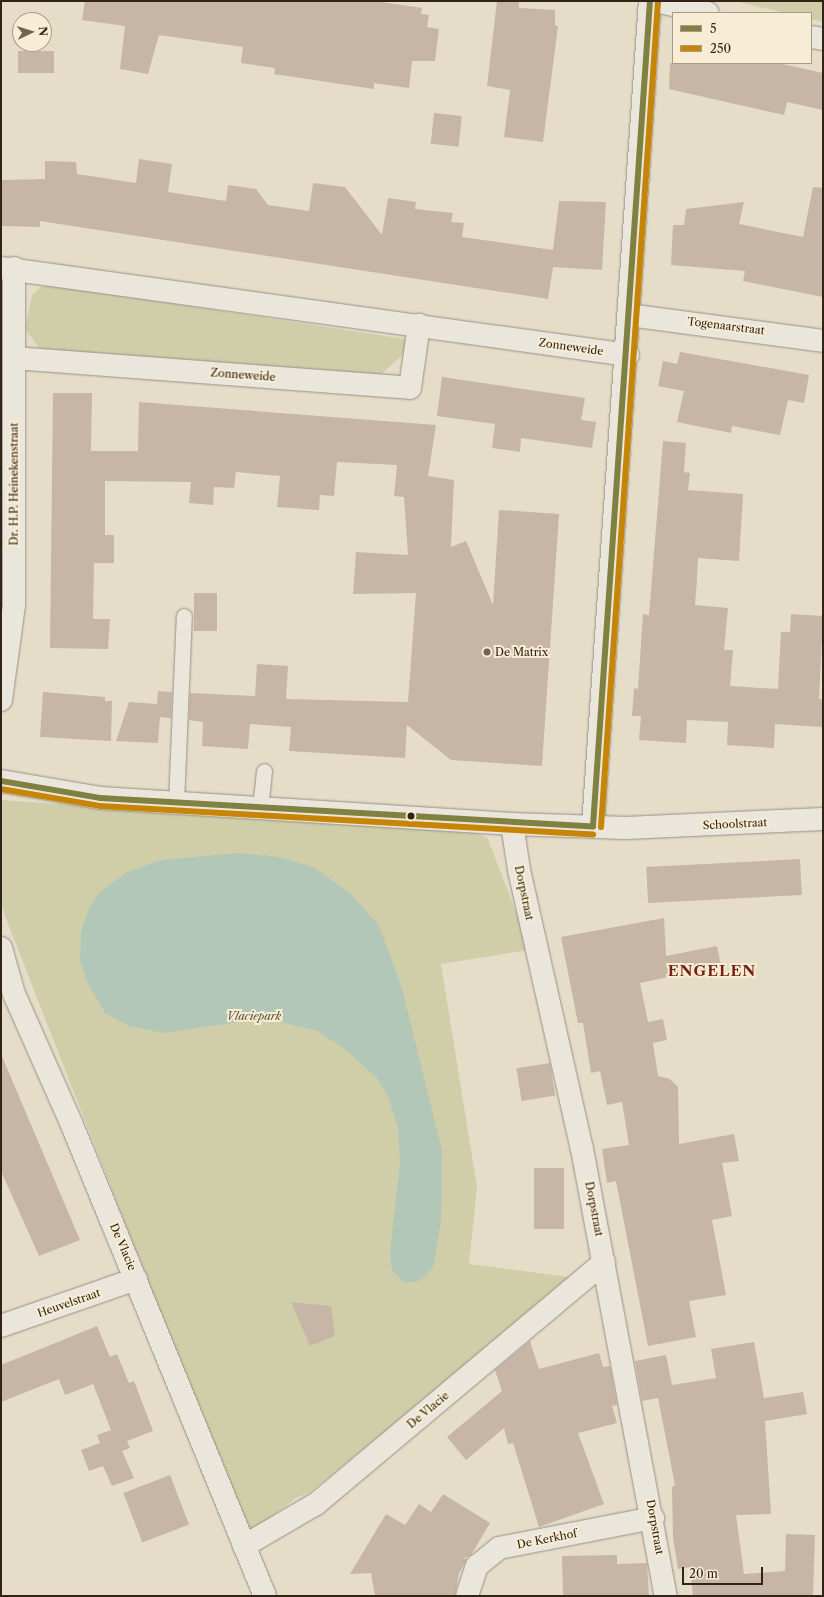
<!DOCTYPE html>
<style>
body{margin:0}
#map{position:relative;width:824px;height:1597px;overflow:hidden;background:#e6ddc9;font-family:"Libre Caslon Text",serif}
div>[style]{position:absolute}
.green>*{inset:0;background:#d0cea9}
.water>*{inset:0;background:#b2c7b8}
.building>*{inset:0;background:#c7b5a6;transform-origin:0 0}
.roads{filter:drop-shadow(0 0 1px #979084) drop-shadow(0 0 1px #979084)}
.service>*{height:15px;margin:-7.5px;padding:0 7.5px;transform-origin:7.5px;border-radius:7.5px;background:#ebe6dc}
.minor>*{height:22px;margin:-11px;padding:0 11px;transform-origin:11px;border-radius:11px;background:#ebe6dc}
.tertiary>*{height:22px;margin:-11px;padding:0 11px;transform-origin:11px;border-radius:11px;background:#ebe6dc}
.bus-1>*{height:6px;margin:-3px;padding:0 3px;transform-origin:3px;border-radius:3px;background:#808040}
.bus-2>*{height:6px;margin:-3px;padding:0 3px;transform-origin:3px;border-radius:3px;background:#c68506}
.dots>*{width:11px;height:11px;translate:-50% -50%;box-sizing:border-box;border:2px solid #f7ecd4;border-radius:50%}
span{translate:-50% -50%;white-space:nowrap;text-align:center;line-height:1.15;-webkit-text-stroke:4px #f7ecd4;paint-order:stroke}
.street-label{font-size:11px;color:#312316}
.poi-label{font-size:11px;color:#312316}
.left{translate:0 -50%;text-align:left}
.park-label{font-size:11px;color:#5b533a;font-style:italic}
.district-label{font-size:15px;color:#7a1f14;font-weight:700;letter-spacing:1px}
.frame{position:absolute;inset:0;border:2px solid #312316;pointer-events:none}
.legend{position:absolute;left:672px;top:12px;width:140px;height:52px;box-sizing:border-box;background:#f7ecd4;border:1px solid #a89c88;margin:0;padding:5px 7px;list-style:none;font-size:12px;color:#312316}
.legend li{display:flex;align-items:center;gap:8px;height:20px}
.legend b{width:20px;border:1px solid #a89c88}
.north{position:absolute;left:12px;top:12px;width:40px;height:40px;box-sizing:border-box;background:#f7ecd4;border:1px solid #a89c88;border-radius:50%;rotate:86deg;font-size:11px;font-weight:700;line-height:16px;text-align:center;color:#312316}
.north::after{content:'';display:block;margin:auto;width:14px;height:18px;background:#706455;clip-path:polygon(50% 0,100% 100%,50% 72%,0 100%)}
.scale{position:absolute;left:682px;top:1567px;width:81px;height:18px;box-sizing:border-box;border:2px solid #312316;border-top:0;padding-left:5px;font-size:12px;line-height:14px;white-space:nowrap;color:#312316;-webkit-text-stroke:3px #f7ecd4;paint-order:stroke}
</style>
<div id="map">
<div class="green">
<div style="clip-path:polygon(734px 1px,823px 1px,823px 22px,811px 19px,811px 13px,786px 13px)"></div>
<div style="clip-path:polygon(52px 285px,405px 339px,404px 354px,378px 377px,40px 349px,25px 329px,32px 295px,41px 287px)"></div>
<div style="clip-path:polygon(1px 800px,477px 833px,488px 839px,520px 923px,528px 950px,441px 964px,477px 1187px,469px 1264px,576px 1278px,310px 1492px,296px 1498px,247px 1536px,5px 916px,1px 900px)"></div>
</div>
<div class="water">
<div style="clip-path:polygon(238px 853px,280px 857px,315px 868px,352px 895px,379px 926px,402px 988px,442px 1151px,441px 1221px,433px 1268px,419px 1281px,406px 1283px,392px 1271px,390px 1252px,400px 1163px,398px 1128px,388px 1096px,377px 1078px,347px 1051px,318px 1031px,280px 1022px,239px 1022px,163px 1033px,129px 1026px,105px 1013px,88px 984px,80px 960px,81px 931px,89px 908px,100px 892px,127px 872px,161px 860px)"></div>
</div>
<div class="building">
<div style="clip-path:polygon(85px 1px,374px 1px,422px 8px,421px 14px,429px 15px,427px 27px,439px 29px,435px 61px,412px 61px,409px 88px,374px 83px,374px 89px,274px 74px,275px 68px,241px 63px,243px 47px,159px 35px,148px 74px,120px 69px,125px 26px,82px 20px)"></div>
<div style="clip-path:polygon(497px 1px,519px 1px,519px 8px,555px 10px,555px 25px,558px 26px,543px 142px,504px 137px,510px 90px,487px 86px)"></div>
<div style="left:18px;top:51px;width:36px;height:22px"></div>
<div style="clip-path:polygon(670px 63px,778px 63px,823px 73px,823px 110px,787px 102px,784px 115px,669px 89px)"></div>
<div style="left:434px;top:113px;width:28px;height:31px;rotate:6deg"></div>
<div style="clip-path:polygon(139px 159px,172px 164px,168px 192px,226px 201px,228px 185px,256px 189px,268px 205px,309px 211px,313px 183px,345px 187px,382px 235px,388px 198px,416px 202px,415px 209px,453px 213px,451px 222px,464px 223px,462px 237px,553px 250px,559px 201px,606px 202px,602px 270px,553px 267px,548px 299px,40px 221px,40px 227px,1px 226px,1px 180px,45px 179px,45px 161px,76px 162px,77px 174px,136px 183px)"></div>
<div style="clip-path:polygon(813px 187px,823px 188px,823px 297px,743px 281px,745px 271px,671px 265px,673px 225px,684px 225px,686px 209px,744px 202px,739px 224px,803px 237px)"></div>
<div style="clip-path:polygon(680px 352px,809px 375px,804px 403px,788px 400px,780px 435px,732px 426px,731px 433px,677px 422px,684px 391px,658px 386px,663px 361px,677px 364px)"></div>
<div style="clip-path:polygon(442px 377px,585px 398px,581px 420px,596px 422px,592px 448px,521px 438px,520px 452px,492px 448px,495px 424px,437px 416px)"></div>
<div style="clip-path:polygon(53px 393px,92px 393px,91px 451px,138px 451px,139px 402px,436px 425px,428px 476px,454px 480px,451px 547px,466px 541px,493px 605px,499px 510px,559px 514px,542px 766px,451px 760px,407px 725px,405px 758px,289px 751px,291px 727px,250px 724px,248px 749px,202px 746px,203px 722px,189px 720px,190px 693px,255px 696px,257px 664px,288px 666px,286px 699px,408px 702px,416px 593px,353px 594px,356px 552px,408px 555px,404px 497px,394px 496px,397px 465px,337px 462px,334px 496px,320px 495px,319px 510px,277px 507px,280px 476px,236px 472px,234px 488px,214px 487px,213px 505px,189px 503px,191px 482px,105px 481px,105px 535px,114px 535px,114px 563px,94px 563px,93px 619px,110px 619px,108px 649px,50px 648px)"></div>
<div style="clip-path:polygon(663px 441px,686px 443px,684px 472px,690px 473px,688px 490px,743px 494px,739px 561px,698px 558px,697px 579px,695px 605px,728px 608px,724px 650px,733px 650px,730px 686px,778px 689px,781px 632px,790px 632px,791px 614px,823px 616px,819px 699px,823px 699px,823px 727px,775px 724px,774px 748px,727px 745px,728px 722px,687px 720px,686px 743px,639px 740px,641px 716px,632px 716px,634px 688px,638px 689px,643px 614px,649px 615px)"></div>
<div style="left:194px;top:593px;width:23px;height:38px"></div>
<div style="clip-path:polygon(158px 691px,172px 692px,171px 718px,160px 717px,158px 743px,116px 741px,129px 702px,157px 704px)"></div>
<div style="clip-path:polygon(43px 692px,105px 697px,105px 701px,112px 701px,111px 741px,40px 737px)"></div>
<div style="left:800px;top:859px;width:36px;height:154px;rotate:87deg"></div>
<div style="clip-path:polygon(664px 918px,666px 956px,717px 946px,721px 966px,640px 983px,648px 1022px,663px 1019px,667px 1040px,653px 1043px,658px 1076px,670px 1079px,678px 1087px,679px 1144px,734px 1134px,739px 1161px,722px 1163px,732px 1216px,712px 1220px,726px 1295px,689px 1301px,696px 1337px,648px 1346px,616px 1181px,607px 1183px,602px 1149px,629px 1145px,622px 1102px,607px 1105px,600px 1071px,591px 1073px,583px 1023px,578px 1023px,561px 937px)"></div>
<div style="clip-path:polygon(1px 1054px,80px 1240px,39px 1256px,1px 1171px)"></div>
<div style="left:550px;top:1063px;width:33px;height:34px;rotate:81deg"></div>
<div style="left:534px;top:1168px;width:30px;height:61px"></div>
<div style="clip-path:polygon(291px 1302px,331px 1306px,335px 1336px,310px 1346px)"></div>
<div style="clip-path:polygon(97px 1326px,110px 1357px,117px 1354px,129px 1383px,134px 1381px,153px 1431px,127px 1441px,130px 1448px,122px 1451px,134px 1478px,112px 1486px,103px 1466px,89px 1471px,81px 1450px,100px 1443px,97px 1435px,111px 1430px,93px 1384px,65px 1395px,59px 1379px,1px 1402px,1px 1365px)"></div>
<div style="clip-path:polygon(530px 1341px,539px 1369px,599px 1353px,603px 1367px,610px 1366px,617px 1405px,612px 1406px,617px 1423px,578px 1433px,604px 1504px,539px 1527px,513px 1443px,508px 1444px,504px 1428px,466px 1460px,447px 1437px,502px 1391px,495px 1370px)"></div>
<div style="clip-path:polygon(754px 1342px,764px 1398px,803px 1392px,807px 1414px,765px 1421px,771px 1514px,736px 1515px,744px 1574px,785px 1571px,786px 1534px,815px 1535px,813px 1596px,693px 1596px,690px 1567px,678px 1569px,673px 1537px,672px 1487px,675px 1485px,658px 1398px,642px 1401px,635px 1361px,666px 1355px,672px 1385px,716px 1378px,711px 1349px)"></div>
<div style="left:170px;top:1475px;width:53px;height:50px;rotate:69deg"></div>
<div style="clip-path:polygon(443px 1494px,490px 1523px,471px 1555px,463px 1559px,467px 1559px,459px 1573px,455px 1596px,375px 1596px,371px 1573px,350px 1574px,386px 1514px,405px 1525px,419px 1504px,431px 1512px)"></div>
<div style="clip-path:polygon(617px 1555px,617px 1564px,647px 1563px,649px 1596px,563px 1596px,562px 1556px)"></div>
</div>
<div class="roads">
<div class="service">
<div style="left:176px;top:803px;width:187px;rotate:-87.6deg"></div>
<div style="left:260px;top:809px;width:38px;rotate:-84deg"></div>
</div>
<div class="minor">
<div style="left:656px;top:1px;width:53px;rotate:13deg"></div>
<div style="left:811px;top:37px;width:12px;rotate:9deg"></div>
<div style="left:1px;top:268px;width:633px;rotate:7.9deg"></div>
<div style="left:629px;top:315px;width:196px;rotate:7.6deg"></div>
<div style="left:14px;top:358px;width:397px;rotate:4.3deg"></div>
<div style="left:410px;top:388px;width:64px;rotate:-81.9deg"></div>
<div style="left:1px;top:700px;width:96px;rotate:-82.2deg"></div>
<div style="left:14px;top:605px;width:337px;rotate:-90deg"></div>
<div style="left:512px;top:824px;width:47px;rotate:81.3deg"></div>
<div style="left:519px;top:870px;width:286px;rotate:77.3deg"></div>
<div style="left:582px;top:1149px;width:455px;rotate:79.4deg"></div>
<div style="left:593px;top:826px;width:827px;rotate:-86.05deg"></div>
<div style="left:1px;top:948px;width:48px;rotate:74.2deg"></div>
<div style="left:14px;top:994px;width:143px;rotate:66.1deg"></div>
<div style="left:72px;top:1125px;width:509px;rotate:67.72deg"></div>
<div style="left:1px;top:1326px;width:143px;rotate:-19.2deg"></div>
<div style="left:244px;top:1546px;width:83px;rotate:-30.3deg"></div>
<div style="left:316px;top:1504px;width:376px;rotate:-40deg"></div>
<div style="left:467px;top:1596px;width:32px;rotate:-72deg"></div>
<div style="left:477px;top:1566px;width:28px;rotate:-39deg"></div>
<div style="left:499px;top:1548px;width:157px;rotate:-11deg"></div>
</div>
<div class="tertiary">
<div style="left:1px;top:781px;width:100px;rotate:9.7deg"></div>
<div style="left:100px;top:798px;width:413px;rotate:3.6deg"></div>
<div style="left:512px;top:824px;width:114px;rotate:2deg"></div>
<div style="left:626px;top:828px;width:197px;rotate:-2.6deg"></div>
</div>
</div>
<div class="bus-1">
<div style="left:1px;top:781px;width:100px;rotate:9.7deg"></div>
<div style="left:100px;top:798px;width:494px;rotate:3.3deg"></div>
<div style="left:593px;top:826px;width:827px;rotate:-86.05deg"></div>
</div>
<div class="bus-2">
<div style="left:1px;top:789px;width:100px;rotate:9.7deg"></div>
<div style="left:100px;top:806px;width:494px;rotate:3.3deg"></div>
<div style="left:601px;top:827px;width:827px;rotate:-86.05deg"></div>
</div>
<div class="dots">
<div style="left:487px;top:652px;background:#706455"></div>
<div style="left:411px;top:816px;background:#312316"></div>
</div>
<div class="street-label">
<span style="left:726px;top:326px;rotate:7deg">Togenaarstraat</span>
<span style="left:571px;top:347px;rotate:8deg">Zonneweide</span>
<span style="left:243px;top:375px;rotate:4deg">Zonneweide</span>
<span style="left:14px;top:484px;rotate:-90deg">Dr. H.P. Heinekenstraat</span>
<span style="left:735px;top:824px;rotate:-3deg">Schoolstraat</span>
<span style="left:524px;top:893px;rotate:78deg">Dorpstraat</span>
<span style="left:594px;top:1209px;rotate:79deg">Dorpstraat</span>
<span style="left:123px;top:1247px;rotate:67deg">De Vlacie</span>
<span style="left:69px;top:1303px;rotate:-19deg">Heuvelstraat</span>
<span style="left:428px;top:1410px;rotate:-40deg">De Vlacie</span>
<span style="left:655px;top:1527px;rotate:80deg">Dorpstraat</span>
<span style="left:547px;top:1539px;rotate:-11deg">De Kerkhof</span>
</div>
<div class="poi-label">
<span class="left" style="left:495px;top:652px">De Matrix</span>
</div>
<div class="park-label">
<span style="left:254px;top:1016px">Vlaciepark</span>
</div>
<div class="district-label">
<span style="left:712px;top:971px">ENGELEN</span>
</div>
<div class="frame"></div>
<ul class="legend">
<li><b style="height:5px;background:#808040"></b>5</li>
<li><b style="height:5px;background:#c68506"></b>250</li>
</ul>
<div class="north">N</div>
<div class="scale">20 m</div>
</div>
